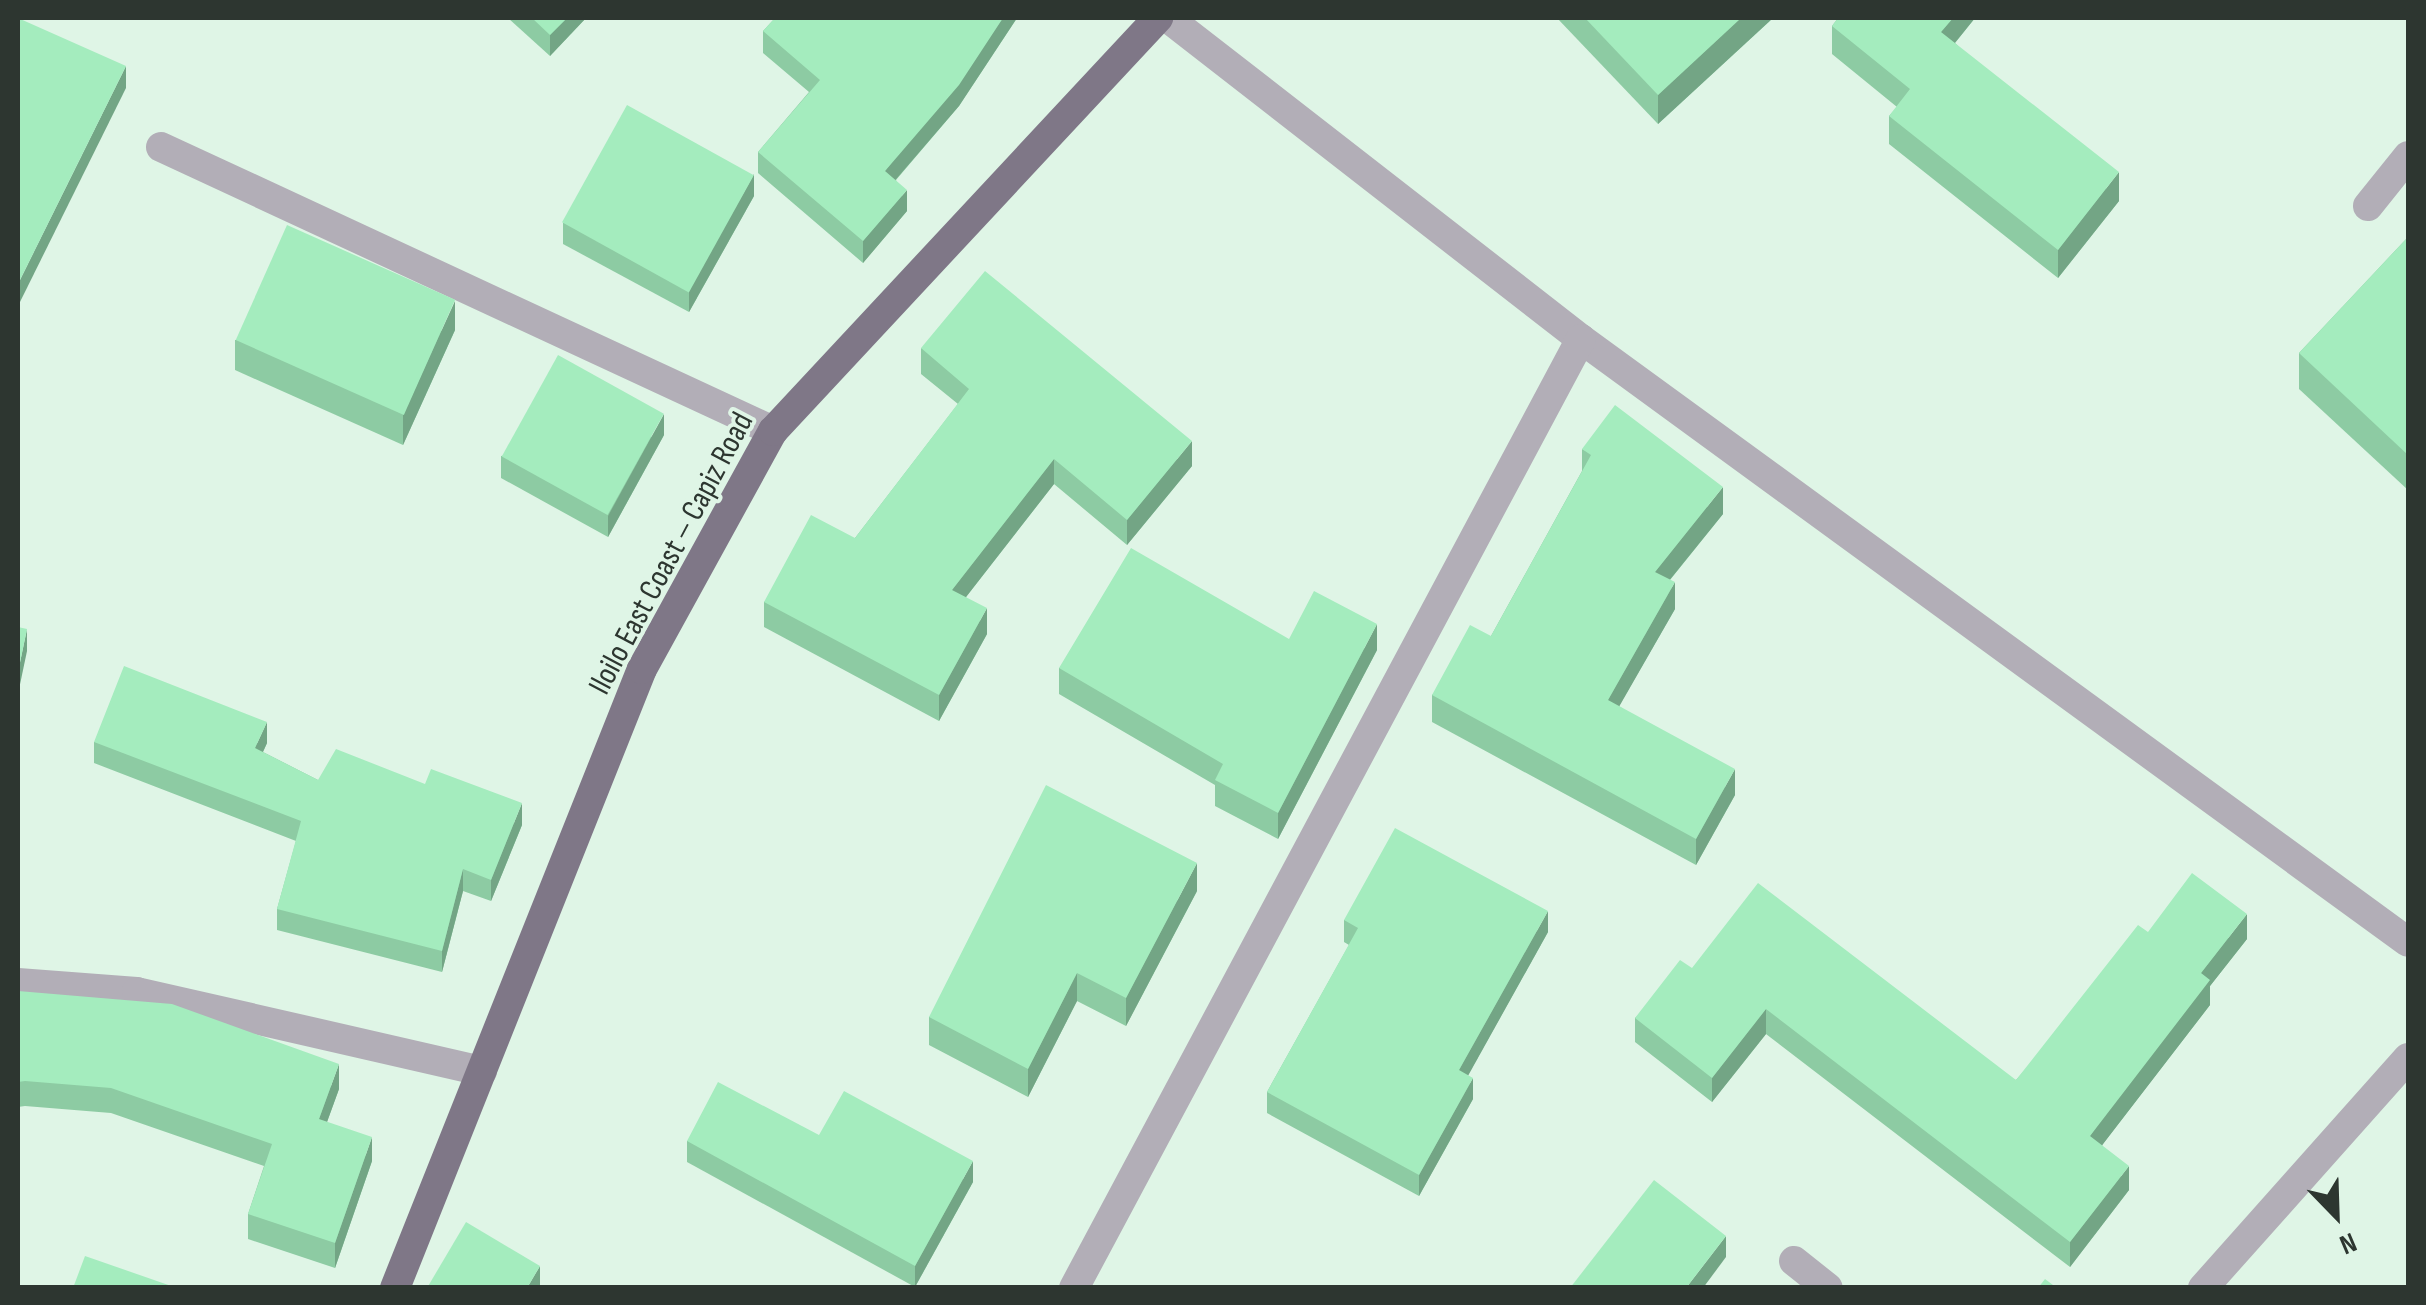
<!DOCTYPE html>
<meta charset="utf-8">
<style>
body{margin:0}
#map{position:relative;width:2426px;height:1305px;overflow:hidden;background:#dff5e6;font-family:"Sofia Sans Condensed",sans-serif}
div>[style]{position:absolute}
.minor>*{height:30px;margin:-15px;padding:0 15px;transform-origin:15px;border-radius:15px;background:#b2aeb7}
.major>*{height:30px;margin:-15px;padding:0 15px;transform-origin:15px;border-radius:15px;background:#7f7787}
.wall>*{inset:0;background:#8dcba3}
.shaded-wall>*{inset:0;background:#73a585}
.building>*{inset:0;background:#a4ecbe;transform-origin:0 0}
span{translate:-50% -50%;white-space:nowrap;text-align:center;line-height:1.15;-webkit-text-stroke:8px #dff5e6;paint-order:stroke}
.street-label{font-size:32px;color:#2d3630}
.frame{position:absolute;inset:0;border:20px solid #2d3630;pointer-events:none}
.north{position:absolute;left:2286px;top:1165px;width:100px;height:100px;-webkit-text-stroke:8px #dff5e6;paint-order:stroke;rotate:157deg;font-size:28px;font-weight:700;line-height:40px;text-align:center;color:#2d3630}
.north::after{content:'';display:block;margin:auto;width:35px;height:45px;background:#2d3630;clip-path:polygon(50% 0,100% 100%,50% 72%,0 100%)}
</style>
<div id="map">
<div class="minor">
<div style="left:1168px;top:18px;width:523px;rotate:37.86deg"></div>
<div style="left:1581px;top:339px;width:1023px;rotate:36.1deg"></div>
<div style="left:161px;top:147px;width:675px;rotate:24.89deg"></div>
<div style="left:2368px;top:206px;width:64px;rotate:-51.3deg"></div>
<div style="left:18px;top:983px;width:119px;rotate:4.3deg"></div>
<div style="left:137px;top:992px;width:354px;rotate:12.9deg"></div>
<div style="left:1794px;top:1261px;width:43px;rotate:38.5deg"></div>
<div style="left:1074px;top:1288px;width:1076px;rotate:-61.89deg"></div>
<div style="left:2203px;top:1288px;width:308px;rotate:-48.3deg"></div>
</div>
<div class="major">
<div style="left:395px;top:1288px;width:666px;rotate:-68.25deg"></div>
<div style="left:642px;top:669px;width:272px;rotate:-61.2deg"></div>
<div style="left:773px;top:431px;width:565px;rotate:-47.01deg"></div>
</div>
<div class="wall">
<div style="clip-path:polygon(508px 18px,586px 18px,550px 56px)"></div>
<div style="clip-path:polygon(775px 18px,1017px 18px,959px 106px,896px 180px,907px 211px,863px 263px,758px 173px,758px 152px,809px 92px,763px 53px,763px 31px)"></div>
<div style="clip-path:polygon(1557px 18px,1773px 18px,1658px 124px)"></div>
<div style="clip-path:polygon(1838px 18px,1975px 18px,1955px 43px,2119px 201px,2058px 278px,1889px 144px,1889px 116px,1897px 107px,1832px 54px,1832px 26px)"></div>
<div style="clip-path:polygon(754px 196px,689px 312px,563px 244px,563px 223px)"></div>
<div style="clip-path:polygon(2408px 237px,2408px 490px,2299px 389px,2299px 353px)"></div>
<div style="clip-path:polygon(455px 330px,403px 445px,235px 370px,235px 340px)"></div>
<div style="clip-path:polygon(921px 348px,1192px 466px,1127px 545px,1054px 484px,966px 597px,987px 634px,939px 721px,764px 627px,764px 602px,855px 538px,958px 404px,921px 374px)"></div>
<div style="clip-path:polygon(664px 435px,608px 537px,501px 478px,501px 456px)"></div>
<div style="clip-path:polygon(1582px 449px,1723px 514px,1670px 580px,1675px 609px,1619px 706px,1735px 795px,1696px 865px,1432px 722px,1432px 695px,1491px 636px,1582px 471px)"></div>
<div style="clip-path:polygon(1289px 639px,1377px 650px,1278px 839px,1215px 806px,1215px 785px,1059px 694px,1059px 668px)"></div>
<div style="clip-path:polygon(94px 742px,267px 743px,263px 752px,318px 780px,522px 825px,491px 901px,463px 891px,442px 972px,277px 930px,277px 909px,296px 841px,94px 763px)"></div>
<div style="clip-path:polygon(1197px 891px,1126px 1026px,1077px 1001px,1028px 1097px,929px 1045px,929px 1017px)"></div>
<div style="clip-path:polygon(1344px 920px,1548px 932px,1468px 1075px,1473px 1099px,1419px 1196px,1267px 1113px,1267px 1092px,1349px 945px,1344px 942px)"></div>
<div style="clip-path:polygon(2148px 932px,2247px 939px,2210px 986px,2210px 1005px,2102px 1145px,2129px 1190px,2070px 1267px,1766px 1034px,1712px 1102px,1635px 1042px,1635px 1018px,1692px 968px,2016px 1080px)"></div>
<div style="clip-path:polygon(18px 991px,339px 1089px,327px 1122px,372px 1161px,335px 1268px,248px 1239px,248px 1214px,264px 1166px,111px 1113px,25px 1106px,18px 1107px)"></div>
<div style="clip-path:polygon(819px 1135px,973px 1182px,915px 1287px,687px 1162px,687px 1141px)"></div>
</div>
<div class="shaded-wall">
<div style="clip-path:polygon(567px 18px,586px 18px,550px 56px,550px 35px)"></div>
<div style="clip-path:polygon(1003px 18px,1017px 18px,959px 106px,885px 192px,885px 171px)"></div>
<div style="clip-path:polygon(1741px 18px,1773px 18px,1658px 124px,1658px 95px)"></div>
<div style="clip-path:polygon(1953px 18px,1975px 18px,1941px 60px,1941px 32px)"></div>
<div style="clip-path:polygon(126px 66px,126px 88px,18px 306px,18px 284px)"></div>
<div style="clip-path:polygon(2119px 172px,2119px 201px,2058px 278px,2058px 250px)"></div>
<div style="clip-path:polygon(754px 174px,754px 196px,689px 312px,689px 291px)"></div>
<div style="clip-path:polygon(907px 190px,907px 211px,863px 263px,863px 241px)"></div>
<div style="clip-path:polygon(455px 301px,455px 330px,403px 445px,403px 415px)"></div>
<div style="clip-path:polygon(664px 414px,664px 435px,608px 537px,608px 516px)"></div>
<div style="clip-path:polygon(1192px 441px,1192px 466px,1127px 545px,1127px 520px)"></div>
<div style="clip-path:polygon(1054px 459px,1054px 484px,952px 615px,952px 590px)"></div>
<div style="clip-path:polygon(1723px 487px,1723px 514px,1655px 598px,1655px 572px)"></div>
<div style="clip-path:polygon(1675px 582px,1675px 609px,1608px 726px,1608px 700px)"></div>
<div style="clip-path:polygon(987px 608px,987px 634px,939px 721px,939px 695px)"></div>
<div style="clip-path:polygon(1377px 624px,1377px 650px,1278px 839px,1278px 813px)"></div>
<div style="clip-path:polygon(27px 629px,27px 651px,18px 694px,18px 672px)"></div>
<div style="clip-path:polygon(267px 722px,267px 743px,255px 769px,255px 748px)"></div>
<div style="clip-path:polygon(1735px 769px,1735px 795px,1696px 865px,1696px 839px)"></div>
<div style="clip-path:polygon(522px 803px,522px 825px,491px 901px,491px 880px)"></div>
<div style="clip-path:polygon(1197px 863px,1197px 891px,1126px 1026px,1126px 998px)"></div>
<div style="clip-path:polygon(463px 869px,463px 891px,442px 972px,442px 951px)"></div>
<div style="clip-path:polygon(1548px 911px,1548px 932px,1459px 1092px,1459px 1070px)"></div>
<div style="clip-path:polygon(2247px 914px,2247px 939px,2210px 986px,2210px 1005px,2090px 1161px,2090px 1136px,2201px 973px)"></div>
<div style="clip-path:polygon(1077px 973px,1077px 1001px,1028px 1097px,1028px 1069px)"></div>
<div style="clip-path:polygon(1766px 1009px,1766px 1034px,1712px 1102px,1712px 1078px)"></div>
<div style="clip-path:polygon(339px 1064px,339px 1089px,319px 1144px,319px 1119px)"></div>
<div style="clip-path:polygon(1473px 1078px,1473px 1099px,1419px 1196px,1419px 1175px)"></div>
<div style="clip-path:polygon(372px 1137px,372px 1161px,335px 1268px,335px 1243px)"></div>
<div style="clip-path:polygon(973px 1161px,973px 1182px,915px 1287px,915px 1266px)"></div>
<div style="clip-path:polygon(2129px 1166px,2129px 1190px,2070px 1267px,2070px 1242px)"></div>
<div style="clip-path:polygon(1726px 1236px,1726px 1257px,1703px 1288px,1686px 1288px)"></div>
<div style="clip-path:polygon(540px 1266px,540px 1288px,527px 1288px)"></div>
</div>
<div class="building">
<div style="clip-path:polygon(18px 18px,126px 66px,18px 284px)"></div>
<div style="clip-path:polygon(532px 18px,567px 18px,550px 35px)"></div>
<div style="clip-path:polygon(775px 18px,1003px 18px,959px 85px,885px 171px,907px 190px,863px 241px,758px 152px,820px 80px,763px 31px)"></div>
<div style="clip-path:polygon(1585px 18px,1741px 18px,1658px 95px)"></div>
<div style="clip-path:polygon(1838px 18px,1953px 18px,1941px 32px,2119px 172px,2058px 250px,1889px 116px,1910px 89px,1832px 26px)"></div>
<div style="left:627px;top:105px;width:145px;height:134px;rotate:29deg"></div>
<div style="left:287px;top:225px;width:184px;height:126px;rotate:24deg"></div>
<div style="clip-path:polygon(2408px 237px,2408px 455px,2299px 353px)"></div>
<div style="clip-path:polygon(985px 271px,1192px 441px,1127px 520px,1054px 459px,952px 590px,987px 608px,939px 695px,764px 602px,811px 515px,855px 538px,969px 389px,921px 348px)"></div>
<div style="left:558px;top:355px;width:121px;height:116px;rotate:29deg"></div>
<div style="clip-path:polygon(1615px 405px,1723px 487px,1655px 572px,1675px 582px,1608px 700px,1735px 769px,1696px 839px,1432px 695px,1470px 625px,1491px 636px,1591px 455px,1582px 449px)"></div>
<div style="clip-path:polygon(1131px 548px,1289px 639px,1314px 591px,1377px 624px,1278px 813px,1215px 780px,1223px 764px,1059px 668px)"></div>
<div style="clip-path:polygon(18px 627px,27px 629px,18px 672px)"></div>
<div style="clip-path:polygon(124px 666px,267px 722px,255px 748px,318px 780px,336px 749px,425px 784px,431px 769px,522px 803px,491px 880px,463px 869px,442px 951px,277px 909px,301px 821px,94px 742px)"></div>
<div style="clip-path:polygon(1046px 785px,1197px 863px,1126px 998px,1077px 973px,1028px 1069px,929px 1017px)"></div>
<div style="clip-path:polygon(1395px 828px,1548px 911px,1459px 1070px,1473px 1078px,1419px 1175px,1267px 1092px,1358px 928px,1344px 920px)"></div>
<div style="clip-path:polygon(2192px 873px,2247px 914px,2201px 973px,2210px 980px,2090px 1136px,2129px 1166px,2070px 1242px,1766px 1009px,1712px 1078px,1635px 1018px,1680px 960px,1692px 968px,1758px 883px,2016px 1080px,2138px 925px,2148px 932px)"></div>
<div style="clip-path:polygon(18px 991px,172px 1004px,339px 1064px,319px 1119px,372px 1137px,335px 1243px,248px 1214px,272px 1144px,111px 1088px,25px 1081px,18px 1082px)"></div>
<div style="clip-path:polygon(718px 1082px,819px 1135px,844px 1091px,973px 1161px,915px 1266px,687px 1141px)"></div>
<div style="clip-path:polygon(1654px 1180px,1726px 1236px,1686px 1288px,1570px 1288px)"></div>
<div style="clip-path:polygon(466px 1222px,540px 1266px,527px 1288px,427px 1288px)"></div>
<div style="clip-path:polygon(85px 1256px,177px 1288px,73px 1288px)"></div>
<div style="clip-path:polygon(2045px 1279px,2057px 1288px,2038px 1288px)"></div>
</div>
<div class="street-label">
<span style="left:672px;top:554px;rotate:-62deg">Iloilo East Coast – Capiz Road</span>
</div>
<div class="frame"></div>
<div class="north">N</div>
</div>
